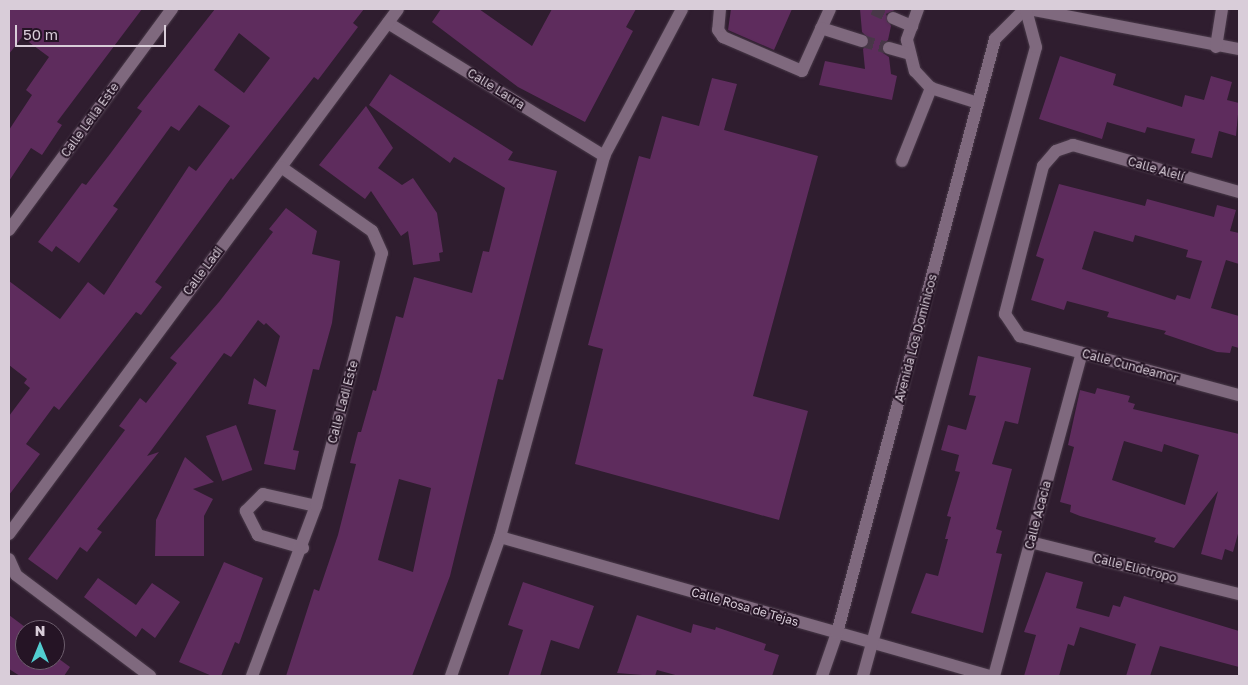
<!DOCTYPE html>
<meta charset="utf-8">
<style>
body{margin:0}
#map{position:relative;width:1248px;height:685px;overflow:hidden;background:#2f1d2f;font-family:"Golos Text",sans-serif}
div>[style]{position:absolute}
.building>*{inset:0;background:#5e2c5d;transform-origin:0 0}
.minor-tunnel>*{height:12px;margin-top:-6px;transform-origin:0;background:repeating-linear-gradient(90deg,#483748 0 12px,transparent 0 18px)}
.roads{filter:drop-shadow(0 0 1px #493a49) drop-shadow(0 0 1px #493a49)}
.minor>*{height:12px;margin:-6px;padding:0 6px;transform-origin:6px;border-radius:6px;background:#7f697e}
span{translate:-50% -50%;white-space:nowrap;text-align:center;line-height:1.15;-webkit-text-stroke:4px #251425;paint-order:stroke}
.street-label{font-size:12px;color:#d9cdd9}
.frame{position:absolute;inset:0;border:10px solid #d9cdd9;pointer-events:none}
.north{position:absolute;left:15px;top:620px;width:50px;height:50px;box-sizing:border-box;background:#251425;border:1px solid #6d5e6d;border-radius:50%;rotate:0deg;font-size:14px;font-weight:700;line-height:20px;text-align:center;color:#d9cdd9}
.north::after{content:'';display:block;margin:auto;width:18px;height:22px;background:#52cdd0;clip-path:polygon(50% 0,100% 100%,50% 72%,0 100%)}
.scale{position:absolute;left:15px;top:25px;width:151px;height:22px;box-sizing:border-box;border:2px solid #d9cdd9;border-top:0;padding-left:6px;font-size:15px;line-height:18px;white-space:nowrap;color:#d9cdd9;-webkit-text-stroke:4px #251425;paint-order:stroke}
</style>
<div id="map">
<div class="building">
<div style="clip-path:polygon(9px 9px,142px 9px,57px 122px,62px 125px,42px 155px,31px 148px,9px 181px,9px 130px,32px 95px,26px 90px,49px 57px,22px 37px,9px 54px)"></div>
<div style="clip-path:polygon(evenodd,215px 9px,364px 9px,353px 23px,358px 27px,318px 80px,314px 77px,233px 180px,231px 178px,155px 282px,162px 287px,141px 315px,136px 312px,59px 410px,54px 406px,26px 444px,40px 454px,9px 495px,9px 416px,30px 388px,24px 383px,27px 379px,9px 365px,9px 281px,60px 319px,88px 282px,104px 295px,189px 166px,196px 171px,230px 126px,199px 105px,179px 131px,171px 126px,113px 206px,118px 209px,79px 263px,56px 246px,52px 252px,38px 242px,82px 183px,86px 185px,110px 154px,142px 111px,137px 108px,215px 9px,239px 33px,270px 58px,244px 93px,214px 70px,239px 33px)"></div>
<div style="clip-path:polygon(441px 9px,479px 9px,532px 46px,552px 9px,636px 9px,626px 27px,633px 31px,585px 122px,518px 87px,432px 22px)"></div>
<div style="clip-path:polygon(731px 9px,792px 9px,774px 50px,728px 30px)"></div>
<div style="clip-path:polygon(860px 9px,897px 9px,886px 14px,891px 26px,888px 40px,881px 46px,883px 53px,889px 57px,891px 74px,897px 76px,892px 100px,819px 85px,825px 61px,865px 69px,863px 49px,870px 40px,862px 32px)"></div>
<div style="clip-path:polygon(1060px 56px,1116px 74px,1113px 85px,1182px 107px,1185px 95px,1204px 100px,1211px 76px,1232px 82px,1227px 100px,1239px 103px,1236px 136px,1219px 131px,1212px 158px,1191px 153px,1195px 139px,1147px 127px,1145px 133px,1107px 122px,1102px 139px,1039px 119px)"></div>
<div style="clip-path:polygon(evenodd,390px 74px,513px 152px,508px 160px,557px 171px,503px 380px,498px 379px,450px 576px,412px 676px,286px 676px,314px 589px,319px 591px,338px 535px,356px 464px,350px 463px,358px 432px,361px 432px,373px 390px,376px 391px,396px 316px,403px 318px,414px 277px,472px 293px,483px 251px,489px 252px,505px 188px,454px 157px,450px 163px,369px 105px,390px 74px,399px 479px,431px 488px,413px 572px,378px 560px,399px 479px)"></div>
<div style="clip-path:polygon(712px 78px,737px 84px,724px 130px,818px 156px,753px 396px,808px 411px,779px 520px,575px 464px,603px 349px,588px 345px,639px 156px,650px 159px,662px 116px,699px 126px)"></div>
<div style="clip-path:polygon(366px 106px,393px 148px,378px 168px,402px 185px,413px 178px,437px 213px,443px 252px,439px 253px,440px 261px,413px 265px,408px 231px,401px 236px,371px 191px,365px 199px,319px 165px)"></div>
<div style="clip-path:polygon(evenodd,1059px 184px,1145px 206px,1147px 199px,1214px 217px,1217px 205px,1236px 210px,1230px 231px,1239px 233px,1239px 264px,1226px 260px,1211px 308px,1239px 316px,1239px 348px,1232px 346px,1230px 353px,1217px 352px,1164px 334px,1166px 331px,1107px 317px,1109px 312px,1067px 301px,1064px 310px,1031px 300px,1044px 259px,1036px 256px,1059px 184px,1094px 231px,1133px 242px,1135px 235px,1188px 250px,1186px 257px,1202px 261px,1190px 299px,1177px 295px,1175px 300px,1082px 269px,1094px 231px)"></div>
<div style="clip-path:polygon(286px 208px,317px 231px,312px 254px,340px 261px,332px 323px,319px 370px,313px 369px,293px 450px,299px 451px,295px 470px,264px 464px,276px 410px,248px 404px,254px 378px,266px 387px,280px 336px,266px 323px,264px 325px,258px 320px,231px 357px,224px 353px,147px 456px,159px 452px,97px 529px,102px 532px,87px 552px,80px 547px,57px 580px,28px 559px,125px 430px,119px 426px,140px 398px,146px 403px,177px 363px,170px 358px,219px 302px,273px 232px,269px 229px)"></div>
<div style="clip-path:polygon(978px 356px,1031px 368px,1018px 424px,1005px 421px,992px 464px,1012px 469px,996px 529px,1002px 531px,996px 553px,1002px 554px,983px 633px,911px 613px,926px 573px,938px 576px,948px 539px,945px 539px,951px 517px,947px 516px,960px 472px,955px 471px,959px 455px,941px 450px,948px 425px,966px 430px,976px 396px,969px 395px)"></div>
<div style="clip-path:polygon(evenodd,1097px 388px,1130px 396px,1128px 402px,1135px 404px,1133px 409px,1239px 434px,1239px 530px,1233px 552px,1225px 549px,1222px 560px,1201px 554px,1218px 491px,1174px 548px,1154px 542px,1156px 538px,1080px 516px,1070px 512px,1071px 505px,1060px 502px,1074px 447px,1068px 445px,1080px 390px,1095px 394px,1097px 388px,1124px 441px,1162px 452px,1164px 444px,1199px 455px,1185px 505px,1112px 480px,1124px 441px)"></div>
<div style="left:236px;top:425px;width:48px;height:32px;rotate:70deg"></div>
<div style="clip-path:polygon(185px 457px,214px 482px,193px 489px,213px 499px,204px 516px,204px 556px,155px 556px,156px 520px)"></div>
<div style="clip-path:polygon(224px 562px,263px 578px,239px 644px,235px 642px,221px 676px,212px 676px,179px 662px)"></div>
<div style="clip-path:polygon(1046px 572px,1083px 582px,1076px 608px,1109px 617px,1113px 605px,1120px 607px,1124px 596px,1239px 631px,1239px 667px,1160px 646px,1150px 676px,1126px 676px,1136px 644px,1080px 627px,1074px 646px,1068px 644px,1059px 676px,1024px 676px,1036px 635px,1024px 632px)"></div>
<div style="clip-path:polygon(98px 578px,136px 605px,152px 583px,180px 602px,155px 638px,142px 628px,136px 637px,84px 597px)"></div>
<div style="clip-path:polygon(523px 582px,594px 606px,579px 649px,551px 640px,540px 676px,508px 676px,523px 630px,508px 625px)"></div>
<div style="clip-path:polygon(9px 615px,25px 627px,25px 660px,55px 660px,55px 656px,70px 667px,64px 676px,20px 676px,9px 669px)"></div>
<div style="clip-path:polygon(637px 615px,691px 633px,693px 624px,715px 630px,716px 627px,766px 644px,764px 650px,779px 655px,772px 676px,679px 676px,657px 670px,655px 676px,617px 673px)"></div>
</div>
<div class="minor-tunnel">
<div style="left:873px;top:9px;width:22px;rotate:24deg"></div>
<div style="left:862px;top:41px;width:28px;rotate:15deg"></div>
</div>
<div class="roads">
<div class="minor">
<div style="left:720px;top:9px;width:21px;rotate:95deg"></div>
<div style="left:718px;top:30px;width:9px;rotate:54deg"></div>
<div style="left:723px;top:37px;width:86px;rotate:23.3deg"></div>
<div style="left:802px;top:71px;width:68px;rotate:-65.7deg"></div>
<div style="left:918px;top:9px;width:33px;rotate:110deg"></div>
<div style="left:907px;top:40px;width:32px;rotate:76deg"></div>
<div style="left:915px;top:71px;width:23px;rotate:47deg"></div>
<div style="left:931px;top:88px;width:49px;rotate:17.7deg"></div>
<div style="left:1029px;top:9px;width:214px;rotate:10.8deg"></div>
<div style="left:893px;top:18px;width:21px;rotate:23deg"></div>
<div style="left:388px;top:23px;width:254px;rotate:31.6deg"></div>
<div style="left:821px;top:28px;width:43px;rotate:17.6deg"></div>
<div style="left:1216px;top:47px;width:38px;rotate:-81deg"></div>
<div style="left:889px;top:48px;width:22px;rotate:16deg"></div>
<div style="left:902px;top:161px;width:79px;rotate:-68.3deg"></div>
<div style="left:1239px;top:192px;width:173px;rotate:-164.2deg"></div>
<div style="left:1073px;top:145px;width:18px;rotate:161deg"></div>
<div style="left:1056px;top:151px;width:20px;rotate:131deg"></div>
<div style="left:1043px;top:166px;width:153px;rotate:104.4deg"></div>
<div style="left:1005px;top:314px;width:27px;rotate:56deg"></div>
<div style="left:1020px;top:336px;width:227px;rotate:15.1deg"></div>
<div style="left:9px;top:230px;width:275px;rotate:-53.6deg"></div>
<div style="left:9px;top:534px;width:653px;rotate:-53.46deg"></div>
<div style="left:500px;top:537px;width:509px;rotate:15.84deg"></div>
<div style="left:1030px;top:542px;width:215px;rotate:14deg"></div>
<div style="left:303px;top:548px;width:47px;rotate:-163.9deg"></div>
<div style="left:258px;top:535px;width:27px;rotate:-117deg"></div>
<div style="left:246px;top:511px;width:24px;rotate:-45deg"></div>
<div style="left:263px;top:494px;width:54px;rotate:12.8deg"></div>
<div style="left:9px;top:559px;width:17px;rotate:66deg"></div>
<div style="left:16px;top:575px;width:168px;rotate:37deg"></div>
<div style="left:252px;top:676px;width:182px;rotate:-69.4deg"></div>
<div style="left:316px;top:506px;width:261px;rotate:-75.4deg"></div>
<div style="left:382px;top:253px;width:24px;rotate:-114deg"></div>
<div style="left:372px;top:231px;width:111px;rotate:-144.9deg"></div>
<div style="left:451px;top:676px;width:147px;rotate:-70.6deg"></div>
<div style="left:500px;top:537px;width:395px;rotate:-74.7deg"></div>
<div style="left:604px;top:156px;width:166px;rotate:-62deg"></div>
<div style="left:822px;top:676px;width:46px;rotate:-70.8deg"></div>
<div style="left:837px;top:633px;width:615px;rotate:-75.1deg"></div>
<div style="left:995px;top:39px;width:42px;rotate:-45deg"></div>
<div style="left:863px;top:676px;width:652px;rotate:-74.62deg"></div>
<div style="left:1036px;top:47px;width:39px;rotate:-105deg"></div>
<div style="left:994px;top:676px;width:335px;rotate:-74.8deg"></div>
</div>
</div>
<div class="street-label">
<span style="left:496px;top:89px;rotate:32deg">Calle Laura</span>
<span style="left:90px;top:120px;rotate:-54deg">Calle Leila Este</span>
<span style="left:1156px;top:169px;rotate:16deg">Calle Alelí</span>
<span style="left:203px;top:271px;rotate:-53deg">Calle Ladi</span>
<span style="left:916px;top:338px;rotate:-75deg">Avenida Los Dominicos</span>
<span style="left:1130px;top:366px;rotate:15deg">Calle Cundeamor</span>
<span style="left:343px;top:402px;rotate:-75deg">Calle Ladi Este</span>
<span style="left:1038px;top:515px;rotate:-75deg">Calle Acacia</span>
<span style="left:1135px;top:568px;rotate:14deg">Calle Eliotropo</span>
<span style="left:745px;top:607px;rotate:16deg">Calle Rosa de Tejas</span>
</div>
<div class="frame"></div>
<div class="north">N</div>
<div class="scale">50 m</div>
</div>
